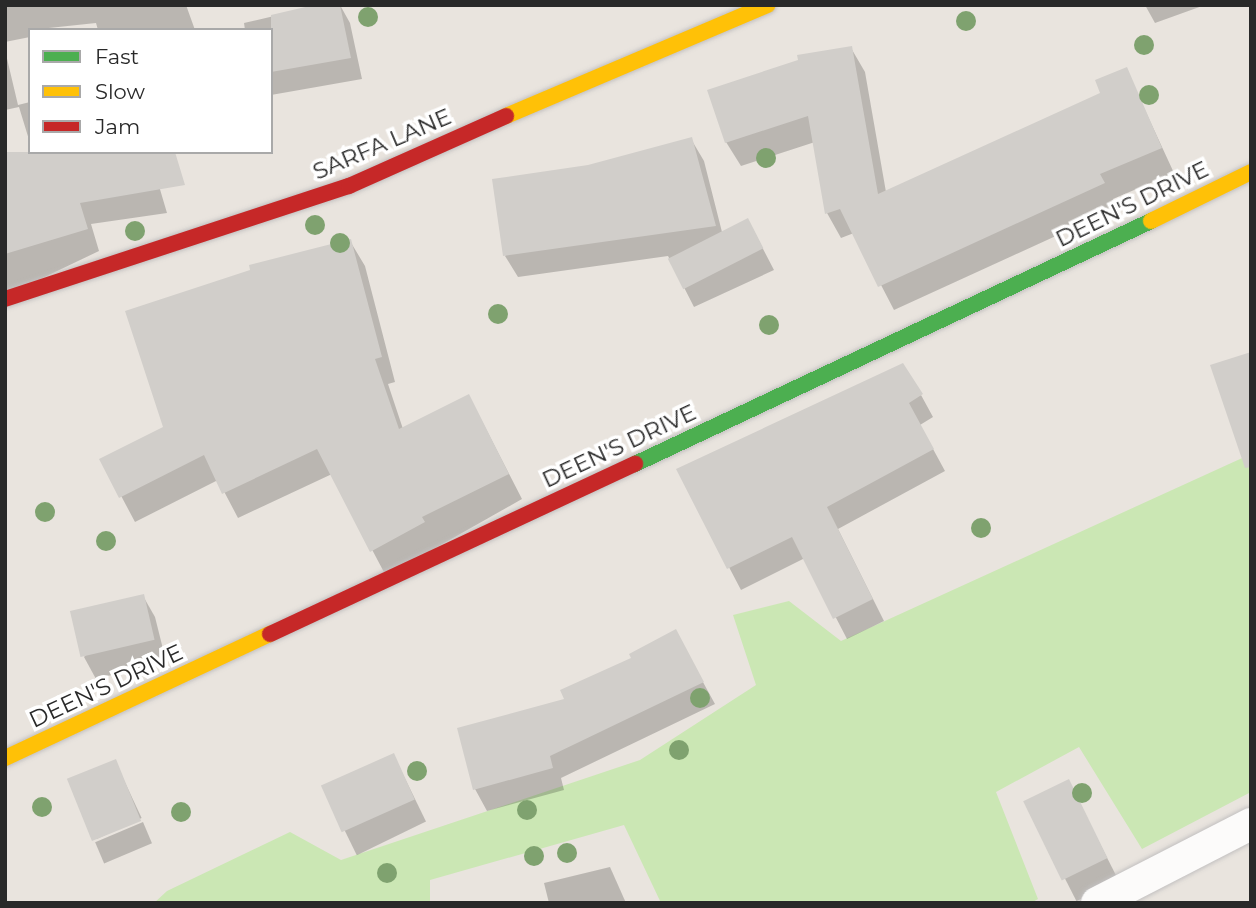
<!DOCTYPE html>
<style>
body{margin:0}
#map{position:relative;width:1256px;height:908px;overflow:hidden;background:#e9e4de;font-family:Montserrat,sans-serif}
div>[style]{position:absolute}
.green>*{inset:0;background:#cbe7b4}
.shadow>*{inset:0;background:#0003;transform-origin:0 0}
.building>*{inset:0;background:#d1ceca;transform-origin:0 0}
.roads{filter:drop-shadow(0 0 2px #c2c0c0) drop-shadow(0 0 2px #c2c0c0)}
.street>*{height:32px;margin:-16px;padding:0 16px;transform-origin:16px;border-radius:16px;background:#fcfbfa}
.fast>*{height:16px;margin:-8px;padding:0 8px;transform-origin:8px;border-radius:8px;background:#4caf50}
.slow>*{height:16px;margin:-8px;padding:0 8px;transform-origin:8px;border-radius:8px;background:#ffc107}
.jam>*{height:16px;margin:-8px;padding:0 8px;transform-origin:8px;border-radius:8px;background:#c62828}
.trees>*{width:20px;height:20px;margin:-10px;border-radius:50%;background:#7fa26f}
span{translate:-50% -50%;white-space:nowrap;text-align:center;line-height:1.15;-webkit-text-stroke:7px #fff;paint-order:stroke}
.street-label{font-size:23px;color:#292929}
.frame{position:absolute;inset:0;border:7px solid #292929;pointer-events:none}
.legend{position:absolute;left:28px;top:28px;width:245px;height:126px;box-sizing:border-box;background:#fff;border:2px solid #a9a9a9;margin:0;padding:9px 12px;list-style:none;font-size:21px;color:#292929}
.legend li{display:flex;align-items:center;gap:14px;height:35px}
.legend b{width:35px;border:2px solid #a9a9a9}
</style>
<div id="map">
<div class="green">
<div style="clip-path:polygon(1251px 454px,1251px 792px,1142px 849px,1079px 747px,996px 792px,1038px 899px,1031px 903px,661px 903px,624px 825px,430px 880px,430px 903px,154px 903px,167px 891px,290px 832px,341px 860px,640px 760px,756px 685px,733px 615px,789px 601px,841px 641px)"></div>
</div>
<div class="shadow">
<div style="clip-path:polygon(5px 5px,186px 5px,195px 30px,98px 30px,96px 23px,30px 30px,30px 37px,5px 42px)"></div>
<div style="clip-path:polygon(321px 5px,340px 5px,350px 23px,362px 79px,271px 95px,271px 30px,245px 30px,244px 23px)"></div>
<div style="clip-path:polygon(1145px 5px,1205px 5px,1155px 23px)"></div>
<div style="clip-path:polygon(851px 48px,865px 72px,886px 192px,1103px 94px,1126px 69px,1174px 173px,1113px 199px,1117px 208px,894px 310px,854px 233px,841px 238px,827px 213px,815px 142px,741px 166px,726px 142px)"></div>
<div style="clip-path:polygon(5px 50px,18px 105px,30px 102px,30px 143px,19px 107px,5px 110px)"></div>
<div style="clip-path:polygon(691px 139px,704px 161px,722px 232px,748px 220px,774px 270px,694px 307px,668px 256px,518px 277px,505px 256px,588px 166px)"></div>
<div style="clip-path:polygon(149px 152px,167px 213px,91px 224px,99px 251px,5px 296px,5px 173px)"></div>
<div style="clip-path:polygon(350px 241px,365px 266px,395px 382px,388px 384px,403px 429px,469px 396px,522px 499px,386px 576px,332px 474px,238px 518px,218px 480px,135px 522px,102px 460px,165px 428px)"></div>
<div style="clip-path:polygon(921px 395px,933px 417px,920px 425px,945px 471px,838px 529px,884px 621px,847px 639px,805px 558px,741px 590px,678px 470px)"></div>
<div style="clip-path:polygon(143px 596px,155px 617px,166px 661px,96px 679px,84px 657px)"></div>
<div style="clip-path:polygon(687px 653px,715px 704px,561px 778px,564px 790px,487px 811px,475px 789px)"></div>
<div style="left:394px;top:756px;width:73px;height:77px;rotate:64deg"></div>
<div style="left:115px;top:761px;width:63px;height:49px;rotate:65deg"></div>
<div style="left:1068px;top:781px;width:111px;height:47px;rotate:63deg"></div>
<div style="left:143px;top:822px;width:23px;height:52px;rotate:67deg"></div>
<div style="clip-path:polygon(610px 867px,626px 903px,549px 903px,544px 883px)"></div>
</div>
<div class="building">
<div style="clip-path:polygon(314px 5px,340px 5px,351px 58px,271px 72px,271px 15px)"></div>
<div style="clip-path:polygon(852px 46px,878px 194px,1100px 93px,1095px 80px,1127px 67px,1162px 148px,1100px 174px,1105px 183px,878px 287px,840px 209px,825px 214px,808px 116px,725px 143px,707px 90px,798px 60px,797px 55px)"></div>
<div style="clip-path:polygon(692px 137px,716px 226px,503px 256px,492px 179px,588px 165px)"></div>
<div style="clip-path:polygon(5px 152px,175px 152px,185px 185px,80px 203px,88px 229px,5px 254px)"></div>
<div style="left:748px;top:218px;width:34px;height:90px;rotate:63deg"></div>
<div style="clip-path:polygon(351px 239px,382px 357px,375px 359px,399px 429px,469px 394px,509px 474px,422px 517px,425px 522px,370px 552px,317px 449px,222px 494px,204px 455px,119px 498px,99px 459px,163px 427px,125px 311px,250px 270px,249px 265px)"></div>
<div style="clip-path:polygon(1251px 352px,1251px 467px,1245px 468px,1210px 365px)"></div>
<div style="clip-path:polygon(903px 363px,923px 394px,909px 403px,934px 449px,827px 507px,873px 599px,833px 619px,792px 537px,727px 569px,676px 469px)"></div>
<div style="left:144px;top:594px;width:47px;height:76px;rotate:77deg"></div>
<div style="clip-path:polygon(676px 629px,704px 682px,550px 756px,553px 768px,473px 790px,457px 728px,564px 699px,560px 690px,631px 658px,629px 654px)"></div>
<div style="left:394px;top:753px;width:51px;height:80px;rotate:66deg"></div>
<div style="left:116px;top:759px;width:67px;height:53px;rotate:68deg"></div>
<div style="left:1069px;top:779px;width:88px;height:51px;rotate:64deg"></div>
</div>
<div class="roads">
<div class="street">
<div style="left:1097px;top:903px;width:173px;rotate:-27.2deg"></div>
</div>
<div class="fast">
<div style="left:635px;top:464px;width:570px;rotate:-25.22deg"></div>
</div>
<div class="slow">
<div style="left:506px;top:116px;width:284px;rotate:-23deg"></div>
<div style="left:1151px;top:221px;width:111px;rotate:-26.1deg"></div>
<div style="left:5px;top:758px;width:293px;rotate:-25.1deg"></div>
</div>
<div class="jam">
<div style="left:5px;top:299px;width:362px;rotate:-18.2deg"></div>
<div style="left:349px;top:186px;width:172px;rotate:-24deg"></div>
<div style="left:270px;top:634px;width:403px;rotate:-25deg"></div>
</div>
</div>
<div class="trees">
<div style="left:368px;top:17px"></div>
<div style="left:966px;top:21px"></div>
<div style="left:1144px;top:45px"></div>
<div style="left:1149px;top:95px"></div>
<div style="left:766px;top:158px"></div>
<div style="left:315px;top:225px"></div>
<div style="left:135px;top:231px"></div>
<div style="left:340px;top:243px"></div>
<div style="left:498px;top:314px"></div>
<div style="left:769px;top:325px"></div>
<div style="left:45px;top:512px"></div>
<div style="left:981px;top:528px"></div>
<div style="left:106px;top:541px"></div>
<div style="left:700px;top:698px"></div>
<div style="left:679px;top:750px"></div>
<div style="left:417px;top:771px"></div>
<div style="left:1082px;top:793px"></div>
<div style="left:42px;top:807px"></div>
<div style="left:527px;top:810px"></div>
<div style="left:181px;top:812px"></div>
<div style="left:567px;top:853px"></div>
<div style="left:534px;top:856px"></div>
<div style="left:387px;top:873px"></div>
</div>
<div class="street-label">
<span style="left:382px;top:144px;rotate:-23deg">SARFA LANE</span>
<span style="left:1132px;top:204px;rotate:-26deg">DEEN'S DRIVE</span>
<span style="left:619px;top:446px;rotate:-25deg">DEEN'S DRIVE</span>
<span style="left:106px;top:686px;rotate:-25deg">DEEN'S DRIVE</span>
</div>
<div class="frame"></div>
<ul class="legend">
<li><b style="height:9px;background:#4caf50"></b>Fast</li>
<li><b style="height:9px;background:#ffc107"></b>Slow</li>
<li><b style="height:9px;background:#c62828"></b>Jam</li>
</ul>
</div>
